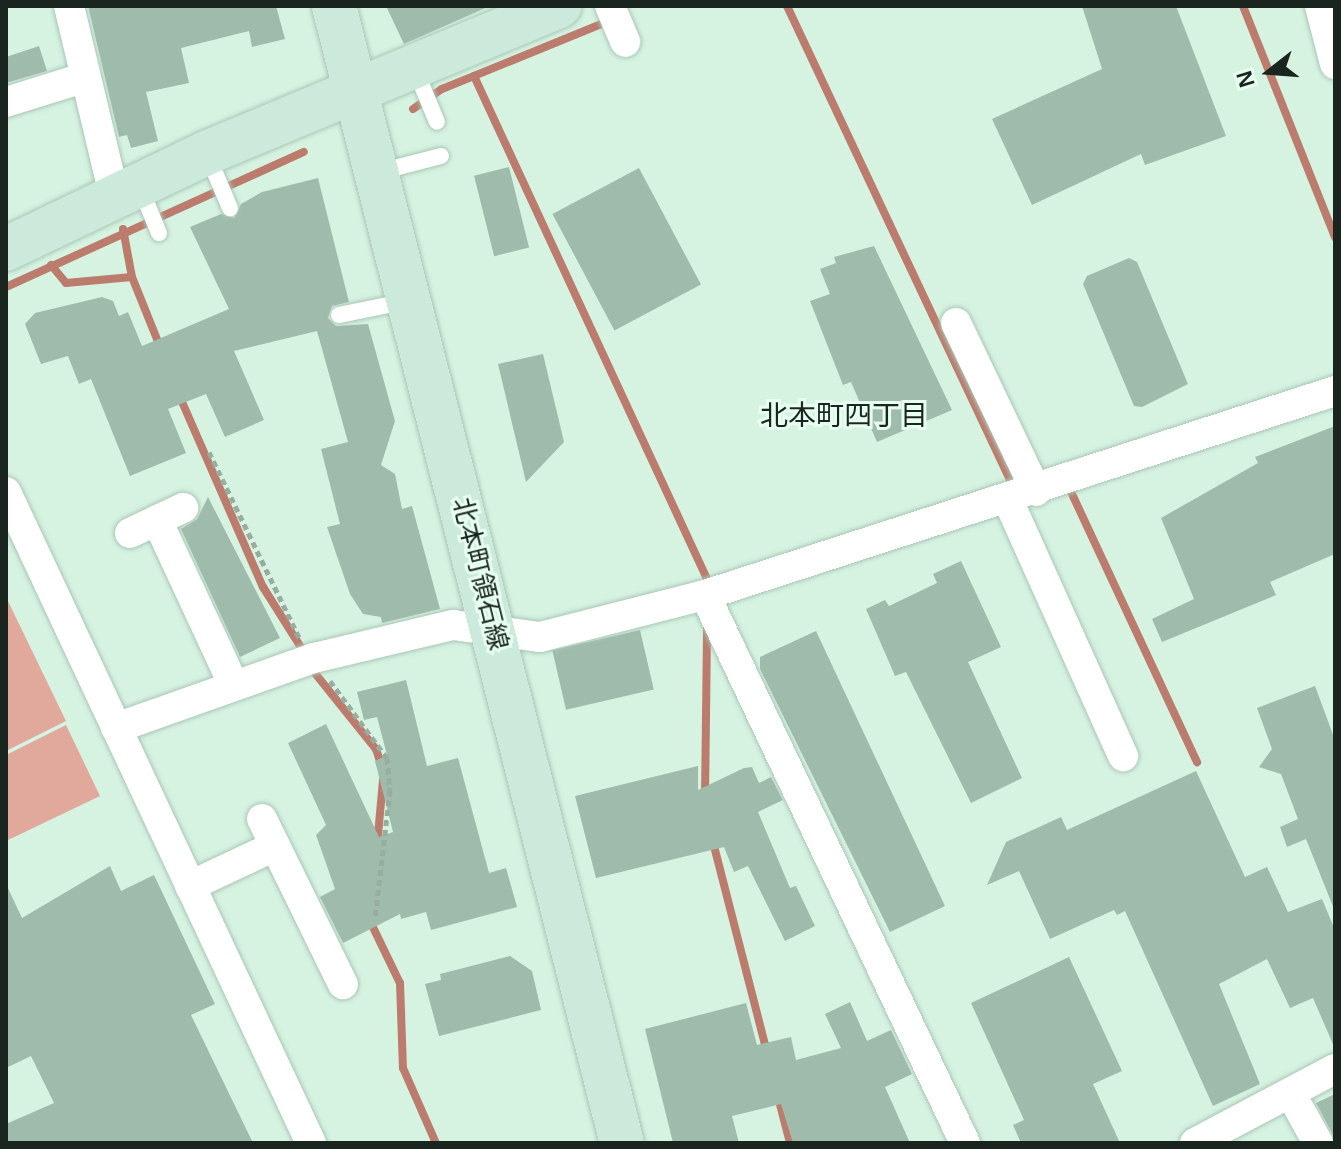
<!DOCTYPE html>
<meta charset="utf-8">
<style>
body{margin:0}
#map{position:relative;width:1341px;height:1149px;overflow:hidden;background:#d6f3e2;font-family:Helvetica,"Noto Sans JP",sans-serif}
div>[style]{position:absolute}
.green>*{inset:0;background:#e1a99c}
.stream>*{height:8px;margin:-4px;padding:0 4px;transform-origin:4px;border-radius:4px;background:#bb7c6d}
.building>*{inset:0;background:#9fbbab;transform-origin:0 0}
.path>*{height:5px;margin-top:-2.5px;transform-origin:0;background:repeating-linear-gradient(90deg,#96ada0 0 6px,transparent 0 10px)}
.roads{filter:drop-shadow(0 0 2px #aac6b6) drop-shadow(0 0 2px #aac6b6)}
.lane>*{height:16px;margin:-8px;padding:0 8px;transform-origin:8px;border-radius:8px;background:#fff}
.street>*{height:30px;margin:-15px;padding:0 15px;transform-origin:15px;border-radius:15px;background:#fff}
.secondary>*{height:44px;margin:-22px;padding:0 22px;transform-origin:22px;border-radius:22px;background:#cbeadb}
span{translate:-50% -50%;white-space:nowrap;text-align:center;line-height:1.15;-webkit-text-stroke:6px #e7fff1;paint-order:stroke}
.street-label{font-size:26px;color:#1a251f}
.neighbourhood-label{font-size:28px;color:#1a251f}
.frame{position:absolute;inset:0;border:8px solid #1a251f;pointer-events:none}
.north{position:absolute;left:1229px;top:32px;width:80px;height:80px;-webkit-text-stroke:6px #e7fff1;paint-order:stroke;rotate:253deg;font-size:22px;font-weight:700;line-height:32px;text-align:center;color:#1a251f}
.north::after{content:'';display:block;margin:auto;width:28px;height:36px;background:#1a251f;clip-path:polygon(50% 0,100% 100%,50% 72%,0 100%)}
</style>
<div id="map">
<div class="green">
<div style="clip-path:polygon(6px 597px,66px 721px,6px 751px)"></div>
<div style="clip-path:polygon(66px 725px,100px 796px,6px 841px,6px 755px)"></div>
</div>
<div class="stream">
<div style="left:787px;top:6px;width:524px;rotate:64.8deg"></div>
<div style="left:1243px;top:6px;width:249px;rotate:68.3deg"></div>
<div style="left:474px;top:76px;width:557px;rotate:65.14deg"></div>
<div style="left:413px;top:109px;width:35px;rotate:-35deg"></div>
<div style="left:442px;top:89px;width:180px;rotate:-22.2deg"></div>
<div style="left:123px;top:229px;width:49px;rotate:79.4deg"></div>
<div style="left:51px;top:265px;width:23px;rotate:50deg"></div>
<div style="left:66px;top:283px;width:66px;rotate:-5.2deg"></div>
<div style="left:132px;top:277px;width:78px;rotate:68.1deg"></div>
<div style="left:6px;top:287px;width:327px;rotate:-24.4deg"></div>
<div style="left:179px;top:395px;width:210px;rotate:66.4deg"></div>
<div style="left:263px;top:587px;width:73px;rotate:57.8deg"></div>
<div style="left:1072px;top:494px;width:296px;rotate:65deg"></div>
<div style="left:314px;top:672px;width:99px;rotate:51.2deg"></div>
<div style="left:376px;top:749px;width:19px;rotate:72deg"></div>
<div style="left:705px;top:797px;width:170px;rotate:-89.3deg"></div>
<div style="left:713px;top:842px;width:218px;rotate:75.6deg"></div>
<div style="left:377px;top:846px;width:66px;rotate:-84.8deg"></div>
<div style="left:369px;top:919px;width:71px;rotate:64.2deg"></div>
<div style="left:400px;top:983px;width:85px;rotate:88deg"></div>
<div style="left:403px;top:1068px;width:82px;rotate:66.3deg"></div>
<div style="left:777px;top:1093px;width:52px;rotate:75.4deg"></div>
</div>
<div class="building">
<div style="clip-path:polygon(88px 6px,276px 6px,285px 39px,252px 47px,249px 31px,181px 48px,189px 83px,146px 92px,158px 141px,131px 148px,127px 135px,119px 137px)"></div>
<div style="clip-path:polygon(386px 6px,490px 6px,404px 44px)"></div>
<div style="clip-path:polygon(1082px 6px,1176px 6px,1226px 136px,1145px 165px,1141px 154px,1032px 205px,992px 119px,1102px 69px)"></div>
<div style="clip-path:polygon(39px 46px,47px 71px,6px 83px,6px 57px)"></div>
<div style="left:509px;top:167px;width:83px;height:36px;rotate:76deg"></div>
<div style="left:639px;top:168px;width:132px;height:98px;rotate:62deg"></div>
<div style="clip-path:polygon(318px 178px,349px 302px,332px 306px,328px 318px,336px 326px,368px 324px,395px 421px,381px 465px,395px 474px,402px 509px,412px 506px,440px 609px,382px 623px,381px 617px,363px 614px,350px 594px,327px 527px,340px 524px,321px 449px,348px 442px,317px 331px,234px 351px,264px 420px,225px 437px,206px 394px,168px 409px,186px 453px,130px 476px,91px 379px,79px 384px,68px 356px,41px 364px,25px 324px,35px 313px,102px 297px,113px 301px,119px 316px,128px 312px,142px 346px,229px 309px,190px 227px,221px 214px,234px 218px,241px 204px,262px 192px)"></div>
<div style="clip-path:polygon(874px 246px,952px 410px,877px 442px,851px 382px,843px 385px,810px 301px,830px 294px,820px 269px,836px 263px,834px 257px)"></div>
<div style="clip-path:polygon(1129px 258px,1137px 262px,1188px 384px,1142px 407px,1134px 406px,1083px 284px,1087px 276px)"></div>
<div style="clip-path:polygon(543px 354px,564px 442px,526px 482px,498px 364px)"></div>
<div style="clip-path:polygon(1335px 426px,1335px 554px,1270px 582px,1276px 595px,1162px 642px,1152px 619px,1194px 599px,1161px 518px,1258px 463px,1255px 457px)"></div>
<div style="clip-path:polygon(208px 497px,280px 638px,240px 657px,181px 529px,197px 519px)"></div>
<div style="clip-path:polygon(961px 561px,1001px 647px,968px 662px,1022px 778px,971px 803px,906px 672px,895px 676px,866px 609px,885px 600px,889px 606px,937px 583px,933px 574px)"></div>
<div style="left:640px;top:630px;width:61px;height:90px;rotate:77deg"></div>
<div style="clip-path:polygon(816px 631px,945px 906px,890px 932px,760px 669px,760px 657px)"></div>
<div style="clip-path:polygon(406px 680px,427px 766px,458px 758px,489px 873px,506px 868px,517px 907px,431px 930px,426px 912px,401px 919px,400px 914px,343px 943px,320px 897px,335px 889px,316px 835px,326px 825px,288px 743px,326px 724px,379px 837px,393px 832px,375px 761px,387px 755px,377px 717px,364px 720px,357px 692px)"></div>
<div style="clip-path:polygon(1315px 686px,1335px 740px,1334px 909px,1306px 839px,1287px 847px,1280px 827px,1298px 819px,1281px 774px,1259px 767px,1272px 749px,1257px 708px)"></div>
<div style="clip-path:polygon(698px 766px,698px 790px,744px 768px,752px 767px,759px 783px,771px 777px,783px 800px,758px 812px,790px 888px,796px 886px,815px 926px,785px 941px,748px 866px,734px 872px,724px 847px,596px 878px,575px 796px)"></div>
<div style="clip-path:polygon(1196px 771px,1245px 877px,1267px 867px,1288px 912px,1322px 899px,1335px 930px,1335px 1049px,1313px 998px,1290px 1008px,1267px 959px,1219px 984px,1260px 1084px,1213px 1106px,1125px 911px,1117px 915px,1114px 910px,1050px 939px,1019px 871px,987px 885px,1006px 842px,1061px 817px,1067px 830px)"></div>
<div style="clip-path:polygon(110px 866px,121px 891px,154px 875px,215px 1004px,191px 1015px,253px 1143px,6px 1143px,6px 1124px,54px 1103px,31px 1056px,6px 1068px,6px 884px,22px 918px)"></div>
<div style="clip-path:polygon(510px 956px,532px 971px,541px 1010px,439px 1036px,425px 984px,441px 980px,440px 974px)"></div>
<div style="clip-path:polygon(1069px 957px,1122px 1071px,1093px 1084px,1120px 1143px,1021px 1143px,1013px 1125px,1024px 1120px,971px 1003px)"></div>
<div style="clip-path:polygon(850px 1002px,867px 1041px,891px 1030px,912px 1074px,885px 1087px,910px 1143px,793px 1143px,781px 1104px,732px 1116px,739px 1143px,673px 1143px,645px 1029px,746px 1003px,757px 1045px,791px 1037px,796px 1060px,841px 1048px,825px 1014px)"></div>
<div style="clip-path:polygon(1335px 1094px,1335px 1139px,1316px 1103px)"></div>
</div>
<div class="path">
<div style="left:209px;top:452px;width:206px;rotate:64.1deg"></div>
<div style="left:330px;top:681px;width:96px;rotate:53.5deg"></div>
<div style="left:387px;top:758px;width:32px;rotate:85deg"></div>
<div style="left:390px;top:790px;width:130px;rotate:96.6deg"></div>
</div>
<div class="roads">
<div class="lane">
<div style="left:415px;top:69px;width:57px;rotate:67.5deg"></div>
<div style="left:207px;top:154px;width:59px;rotate:66.9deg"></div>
<div style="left:379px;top:172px;width:64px;rotate:-14.5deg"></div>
<div style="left:140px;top:187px;width:50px;rotate:67.6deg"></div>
<div style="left:339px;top:315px;width:70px;rotate:-11.5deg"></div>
</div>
<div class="street">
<div style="left:69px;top:6px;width:194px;rotate:76.6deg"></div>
<div style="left:610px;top:6px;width:39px;rotate:67deg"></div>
<div style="left:1320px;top:6px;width:60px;rotate:75.5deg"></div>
<div style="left:6px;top:102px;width:81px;rotate:-17.3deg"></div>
<div style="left:956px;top:323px;width:186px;rotate:64.5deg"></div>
<div style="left:6px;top:492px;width:719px;rotate:64.9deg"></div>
<div style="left:1008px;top:500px;width:281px;rotate:65.8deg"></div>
<div style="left:157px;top:520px;width:183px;rotate:65.1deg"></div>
<div style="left:130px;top:533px;width:59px;rotate:-25.3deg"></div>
<div style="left:705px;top:595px;width:607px;rotate:64.62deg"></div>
<div style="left:116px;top:728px;width:210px;rotate:-19.5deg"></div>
<div style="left:314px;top:658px;width:143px;rotate:-13.4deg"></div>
<div style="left:453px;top:625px;width:88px;rotate:7.9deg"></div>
<div style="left:540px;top:637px;width:170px;rotate:-14.3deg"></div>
<div style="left:705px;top:595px;width:662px;rotate:-17.94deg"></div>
<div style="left:262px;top:819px;width:184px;rotate:63.9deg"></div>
<div style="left:190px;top:886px;width:94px;rotate:-25.2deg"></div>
<div style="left:1292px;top:1096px;width:54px;rotate:61deg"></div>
<div style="left:1195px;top:1143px;width:158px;rotate:-27.9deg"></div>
</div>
<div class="secondary">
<div style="left:334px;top:6px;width:1173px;rotate:75.79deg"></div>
<div style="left:6px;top:249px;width:222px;rotate:-25.6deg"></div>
<div style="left:206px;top:153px;width:383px;rotate:-22.6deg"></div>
</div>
</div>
<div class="street-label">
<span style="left:480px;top:574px;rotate:76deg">北本町領石線</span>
</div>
<div class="neighbourhood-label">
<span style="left:844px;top:416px">北本町四丁目</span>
</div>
<div class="frame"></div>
<div class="north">N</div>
</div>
